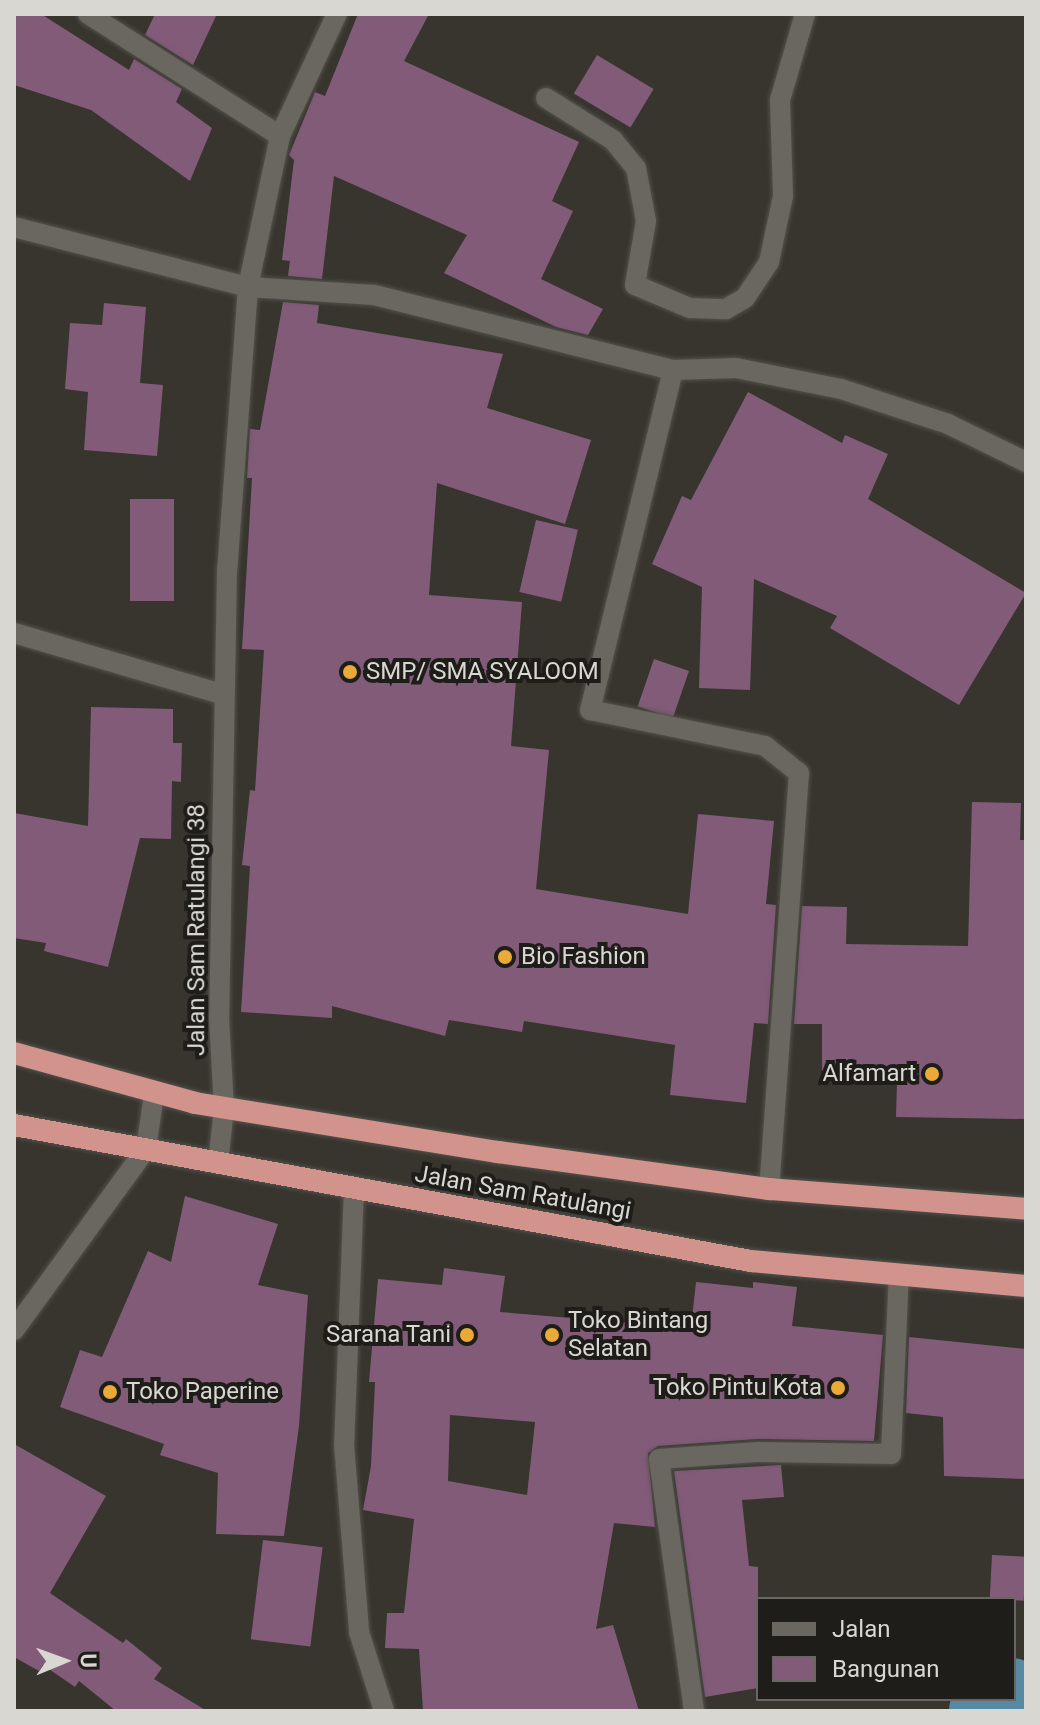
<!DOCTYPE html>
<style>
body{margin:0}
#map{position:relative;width:1040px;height:1725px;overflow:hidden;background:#37352e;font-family:Roboto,sans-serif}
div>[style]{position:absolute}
.river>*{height:82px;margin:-41px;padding:0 41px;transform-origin:41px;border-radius:41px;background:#5689a2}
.building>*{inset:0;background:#825b79;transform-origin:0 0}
.roads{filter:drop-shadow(0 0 2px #52514b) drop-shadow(0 0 2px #52514b)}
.service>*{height:20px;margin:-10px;padding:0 10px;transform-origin:10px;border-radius:10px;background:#69675f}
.minor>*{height:20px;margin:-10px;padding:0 10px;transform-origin:10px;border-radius:10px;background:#69675f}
.tertiary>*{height:20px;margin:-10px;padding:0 10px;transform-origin:10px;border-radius:10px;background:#69675f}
.trunk>*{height:22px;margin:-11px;padding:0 11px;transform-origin:11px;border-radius:11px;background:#d1938b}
.dots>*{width:22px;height:22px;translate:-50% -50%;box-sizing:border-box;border:4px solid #1e1d19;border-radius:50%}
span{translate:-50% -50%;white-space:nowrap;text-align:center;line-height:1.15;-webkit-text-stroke:8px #1e1d19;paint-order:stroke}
.poi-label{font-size:24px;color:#d8d7d2}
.left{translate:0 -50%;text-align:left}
.right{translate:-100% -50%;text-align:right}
.street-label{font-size:24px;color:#d8d7d2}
.frame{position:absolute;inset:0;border:16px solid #d8d7d2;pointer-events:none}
.legend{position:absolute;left:756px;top:1597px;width:260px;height:104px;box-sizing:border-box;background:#1e1d19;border:2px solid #686763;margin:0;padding:10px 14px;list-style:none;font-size:24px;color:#d8d7d2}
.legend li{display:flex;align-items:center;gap:16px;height:40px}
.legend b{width:40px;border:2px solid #686763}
.north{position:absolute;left:24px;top:1621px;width:80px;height:80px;-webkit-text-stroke:6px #1e1d19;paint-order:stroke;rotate:89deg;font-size:22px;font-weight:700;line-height:32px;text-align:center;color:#d8d7d2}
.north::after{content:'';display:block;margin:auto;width:28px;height:36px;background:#d8d7d2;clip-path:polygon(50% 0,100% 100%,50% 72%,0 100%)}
</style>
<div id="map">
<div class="river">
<div style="left:990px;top:1711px;width:24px;rotate:-30deg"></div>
</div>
<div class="building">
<div style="clip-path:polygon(14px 14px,41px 14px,129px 70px,134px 59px,182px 89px,176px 102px,212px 128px,190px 181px,91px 110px,14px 85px)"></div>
<div style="clip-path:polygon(155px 14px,217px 14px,193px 65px,145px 35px)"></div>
<div style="clip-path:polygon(358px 14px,429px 14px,404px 61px,579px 142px,552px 201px,573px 211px,541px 279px,603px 309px,588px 335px,556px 327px,444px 273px,467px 235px,334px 176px,322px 279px,288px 276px,290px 261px,282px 260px,294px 160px,289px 155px,315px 92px,325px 96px)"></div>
<div style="left:597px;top:55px;width:66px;height:45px;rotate:31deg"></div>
<div style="clip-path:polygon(283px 302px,319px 305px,317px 323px,503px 354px,487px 408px,591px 440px,565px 524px,437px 483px,429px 595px,522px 602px,511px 746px,549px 750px,536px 889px,688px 914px,698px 814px,774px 821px,766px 904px,776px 905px,768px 1024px,754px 1023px,746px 1103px,670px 1095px,675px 1045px,524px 1021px,522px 1032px,449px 1020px,445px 1036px,332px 1006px,332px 1018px,241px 1012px,250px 866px,242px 865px,250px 790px,255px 791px,264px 650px,242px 649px,252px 478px,247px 478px,250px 429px,260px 430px)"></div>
<div style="clip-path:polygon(104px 303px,146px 307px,140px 383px,163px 385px,157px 456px,84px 450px,88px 392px,65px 389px,70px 323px,102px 325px)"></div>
<div style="clip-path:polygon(748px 392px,842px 443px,845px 435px,888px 454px,868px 499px,1026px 593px,959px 705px,830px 628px,837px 616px,754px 579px,750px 690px,699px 688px,702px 587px,652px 564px,682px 496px,691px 500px)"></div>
<div style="left:130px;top:499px;width:44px;height:102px"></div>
<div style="left:536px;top:520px;width:43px;height:74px;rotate:13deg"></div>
<div style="left:654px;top:659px;width:37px;height:50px;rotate:19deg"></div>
<div style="clip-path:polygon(91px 707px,173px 709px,173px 743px,182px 743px,181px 782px,172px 781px,171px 839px,140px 838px,108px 967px,44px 951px,46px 943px,14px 938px,14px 813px,88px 826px)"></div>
<div style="clip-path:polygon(972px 802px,1021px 803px,1020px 840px,1026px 840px,1026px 1119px,896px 1117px,897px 1082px,822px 1080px,822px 1024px,794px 1024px,802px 906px,847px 907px,846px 944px,968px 946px)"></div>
<div style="clip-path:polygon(185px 1196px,278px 1224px,258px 1285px,308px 1295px,299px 1426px,284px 1536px,216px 1534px,218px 1473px,160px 1455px,164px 1444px,60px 1407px,80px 1350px,102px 1357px,148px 1251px,171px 1262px)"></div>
<div style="clip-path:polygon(evenodd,444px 1268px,505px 1276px,500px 1312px,691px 1328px,696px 1282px,753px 1288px,753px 1282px,797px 1287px,792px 1326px,883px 1335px,874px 1441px,757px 1439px,658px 1446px,648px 1453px,655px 1527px,614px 1523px,596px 1629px,613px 1625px,639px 1711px,423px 1711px,419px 1649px,385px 1648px,387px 1613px,404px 1613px,414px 1519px,363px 1510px,371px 1466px,375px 1382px,369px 1382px,378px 1279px,442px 1285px,444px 1268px,450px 1415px,535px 1422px,527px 1495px,448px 1481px,450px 1415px)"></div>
<div style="clip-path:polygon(909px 1337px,1026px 1349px,1026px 1479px,944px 1476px,943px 1417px,906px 1413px)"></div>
<div style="clip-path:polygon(14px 1444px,106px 1496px,50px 1593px,123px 1643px,126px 1639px,162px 1668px,154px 1679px,207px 1711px,116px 1711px,79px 1681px,75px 1687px,43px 1665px,39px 1671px,14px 1657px)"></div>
<div style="clip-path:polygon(781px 1465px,784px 1497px,742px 1500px,749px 1566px,758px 1567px,758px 1688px,705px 1697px,674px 1471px)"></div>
<div style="left:263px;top:1540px;width:60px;height:100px;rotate:7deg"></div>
<div style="left:992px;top:1555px;width:34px;height:44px;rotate:3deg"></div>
</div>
<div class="roads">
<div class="service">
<div style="left:546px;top:98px;width:79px;rotate:32.1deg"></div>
<div style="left:613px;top:140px;width:36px;rotate:51deg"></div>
<div style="left:636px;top:168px;width:54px;rotate:79.3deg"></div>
<div style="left:646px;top:221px;width:65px;rotate:99.8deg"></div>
<div style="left:635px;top:285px;width:60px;rotate:22.7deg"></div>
<div style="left:690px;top:308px;width:36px;rotate:2deg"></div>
<div style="left:726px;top:309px;width:22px;rotate:-30deg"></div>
<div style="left:745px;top:298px;width:43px;rotate:-56.3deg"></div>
<div style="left:769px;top:262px;width:67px;rotate:-78deg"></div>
<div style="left:783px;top:196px;width:96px;rotate:-91.8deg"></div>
<div style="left:780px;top:100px;width:90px;rotate:-73.8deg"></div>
</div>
<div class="minor">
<div style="left:88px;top:14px;width:227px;rotate:32.4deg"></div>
<div style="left:280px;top:136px;width:154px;rotate:102deg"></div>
<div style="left:248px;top:287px;width:284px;rotate:94.2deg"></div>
<div style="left:227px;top:570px;width:447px;rotate:91deg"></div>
<div style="left:219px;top:1017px;width:91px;rotate:86.9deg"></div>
<div style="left:224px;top:1108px;width:56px;rotate:96.1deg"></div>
<div style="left:280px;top:136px;width:135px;rotate:-65deg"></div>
<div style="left:14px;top:227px;width:242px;rotate:14.4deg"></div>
<div style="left:248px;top:287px;width:126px;rotate:3.6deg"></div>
<div style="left:374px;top:295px;width:308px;rotate:14.1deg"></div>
<div style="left:673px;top:370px;width:350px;rotate:103.7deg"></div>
<div style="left:590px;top:710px;width:179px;rotate:11.6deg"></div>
<div style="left:765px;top:746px;width:43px;rotate:38.5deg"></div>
<div style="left:799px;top:773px;width:417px;rotate:94.1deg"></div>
<div style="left:673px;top:370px;width:63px;rotate:-1.8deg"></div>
<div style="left:736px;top:368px;width:107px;rotate:11.3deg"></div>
<div style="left:841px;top:389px;width:113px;rotate:18.1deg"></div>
<div style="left:948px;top:424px;width:87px;rotate:26deg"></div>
<div style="left:14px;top:633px;width:219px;rotate:16.4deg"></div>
<div style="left:354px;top:1188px;width:256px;rotate:92.2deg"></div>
<div style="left:344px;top:1444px;width:189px;rotate:85.4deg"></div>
<div style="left:359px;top:1632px;width:83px;rotate:72.4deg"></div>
<div style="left:694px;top:1711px;width:254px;rotate:-97.9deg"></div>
<div style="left:659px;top:1459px;width:99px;rotate:-4deg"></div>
<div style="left:758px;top:1452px;width:133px;rotate:0.9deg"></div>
<div style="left:891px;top:1454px;width:180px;rotate:-87.5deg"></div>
</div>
<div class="tertiary">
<div style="left:14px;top:1330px;width:224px;rotate:-53.9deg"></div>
<div style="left:146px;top:1149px;width:56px;rotate:-81.7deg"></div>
</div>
<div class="trunk">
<div style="left:14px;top:1053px;width:188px;rotate:15.4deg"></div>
<div style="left:195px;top:1103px;width:307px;rotate:9.2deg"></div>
<div style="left:498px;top:1152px;width:274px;rotate:7.8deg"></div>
<div style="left:769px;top:1189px;width:258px;rotate:4.4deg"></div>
<div style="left:14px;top:1125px;width:749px;rotate:10.46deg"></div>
<div style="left:751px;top:1261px;width:276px;rotate:5.2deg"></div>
</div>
</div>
<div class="dots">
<div style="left:350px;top:672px;background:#eaaa38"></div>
<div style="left:505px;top:957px;background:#eaaa38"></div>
<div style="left:932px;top:1074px;background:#eaaa38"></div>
<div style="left:467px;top:1335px;background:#eaaa38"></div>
<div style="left:552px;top:1335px;background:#eaaa38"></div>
<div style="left:838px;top:1388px;background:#eaaa38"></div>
<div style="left:110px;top:1392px;background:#eaaa38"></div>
</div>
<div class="poi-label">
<span class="left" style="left:366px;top:672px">SMP/ SMA SYALOOM</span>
<span class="left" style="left:521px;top:957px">Bio Fashion</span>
<span class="right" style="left:916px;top:1074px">Alfamart</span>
<span class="left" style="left:568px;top:1335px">Toko Bintang<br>Selatan</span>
<span class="right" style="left:451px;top:1335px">Sarana Tani</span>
<span class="right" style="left:822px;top:1388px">Toko Pintu Kota</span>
<span class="left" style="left:126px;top:1392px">Toko Paperine</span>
</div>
<div class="street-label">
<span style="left:197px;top:930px;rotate:-90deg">Jalan Sam Ratulangi 38</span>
<span style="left:523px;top:1193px;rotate:10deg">Jalan Sam Ratulangi</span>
</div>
<div class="frame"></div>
<ul class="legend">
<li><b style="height:10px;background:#69675f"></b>Jalan</li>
<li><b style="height:22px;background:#825b79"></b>Bangunan</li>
</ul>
<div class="north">U</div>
</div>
